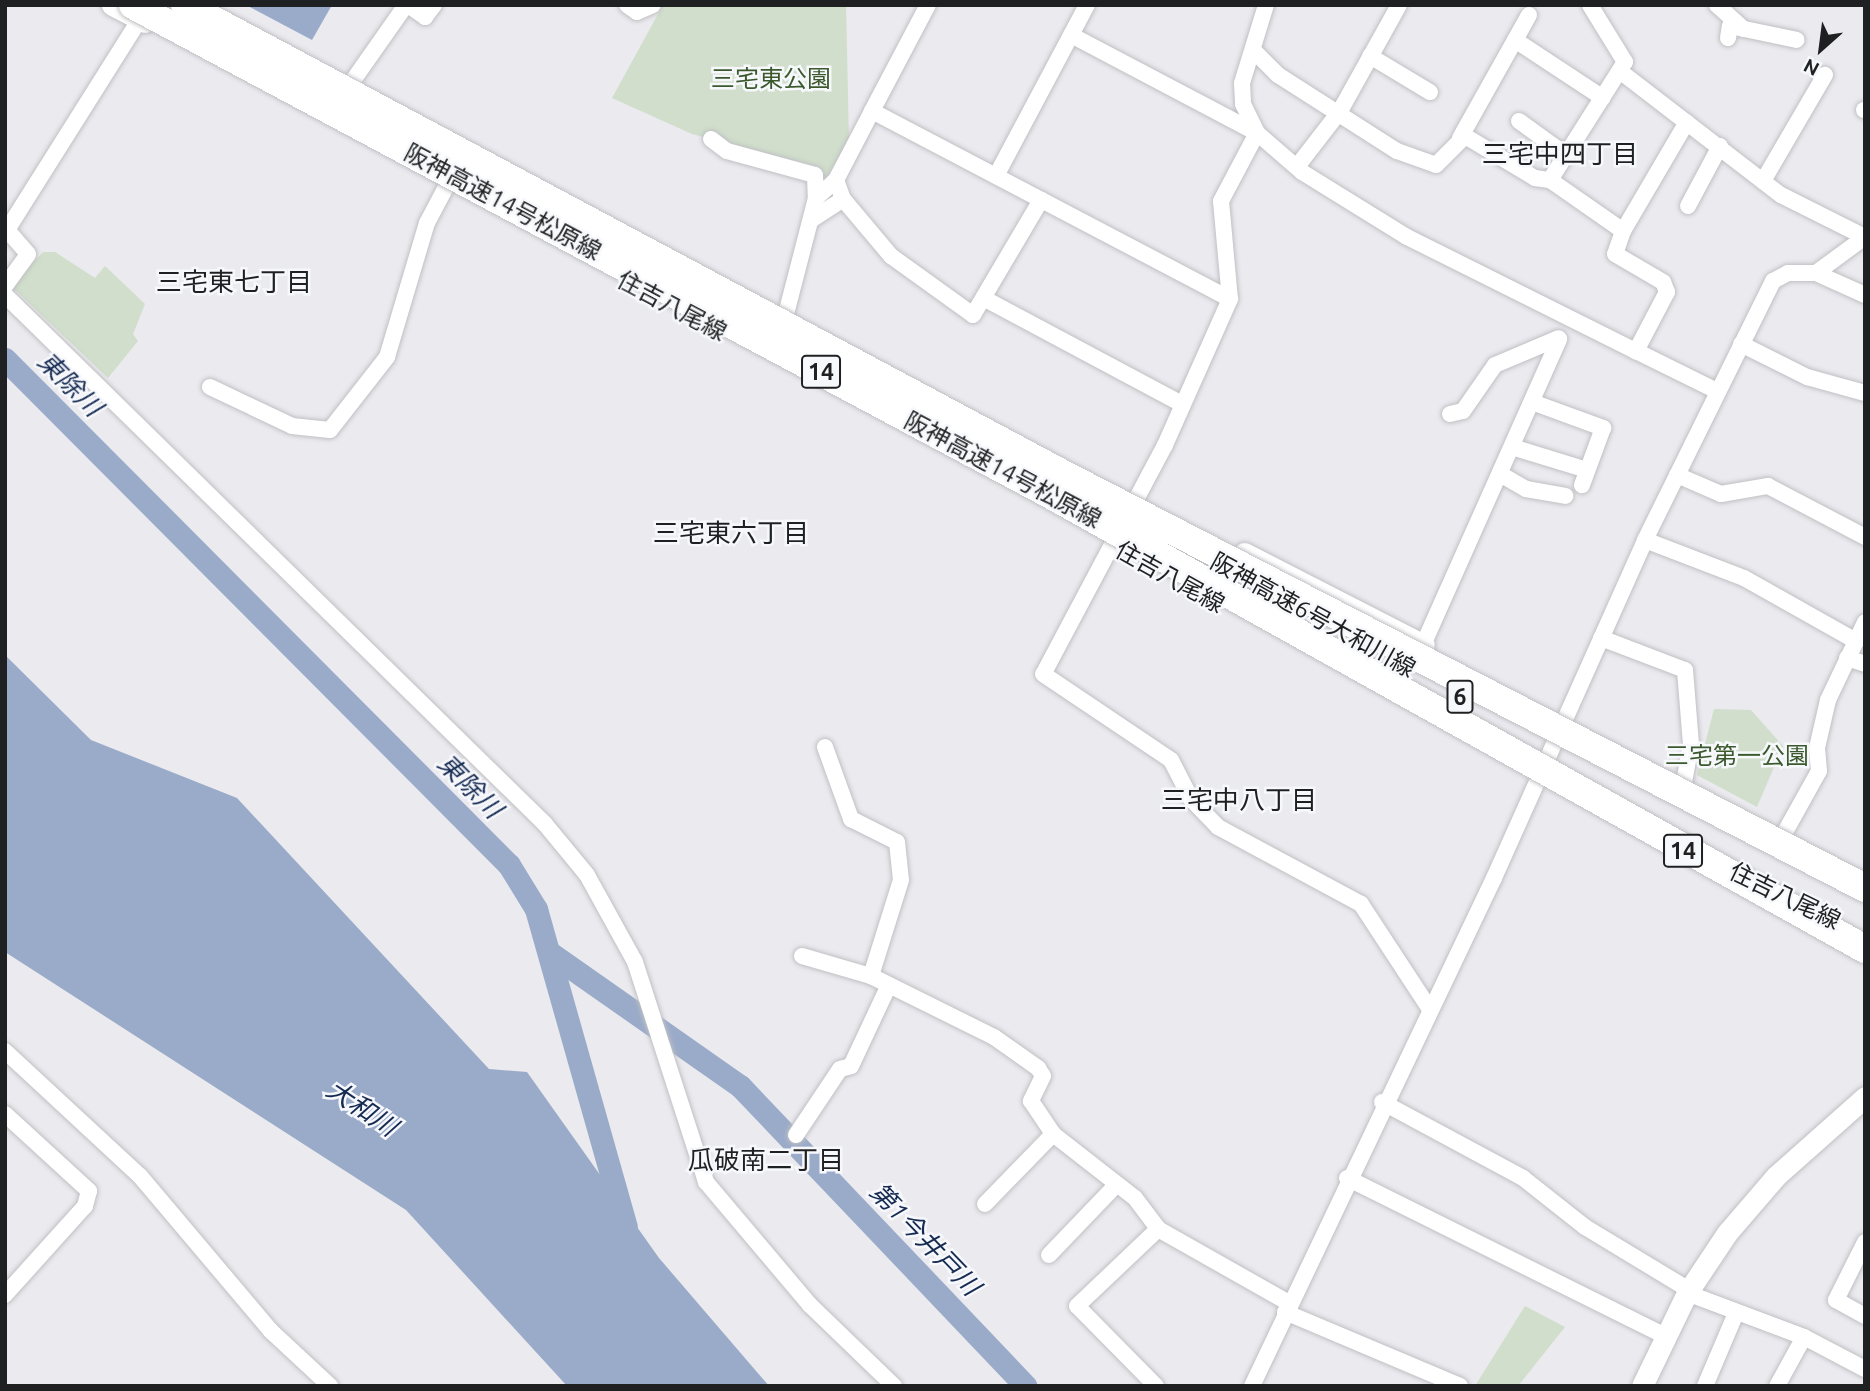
<!DOCTYPE html>
<meta charset="utf-8">
<style>
body{margin:0}
#map{position:relative;width:1870px;height:1391px;overflow:hidden;background:#eaeaef;font-family:Ubuntu,"Noto Sans JP",sans-serif}
div>[style]{position:absolute}
.green>*{inset:0;background:#d0decb}
.water>*{inset:0;background:#9aabc9}
.river>*{height:23px;margin:-11.5px;padding:0 11.5px;transform-origin:11.5px;border-radius:11.5px;background:#9aabc9}
.roads{filter:drop-shadow(0 0 2px #c0c0c4) drop-shadow(0 0 2px #c0c0c4)}
.street>*{height:16px;margin:-8px;padding:0 8px;transform-origin:8px;border-radius:8px;background:#fff}
.secondary>*{height:21px;margin:-10.5px;padding:0 10.5px;transform-origin:10.5px;border-radius:10.5px;background:#fff}
.bridges{filter:drop-shadow(0 0 2px #c0c0c4) drop-shadow(0 0 2px #c0c0c4)}
.highway-bridge>*{height:28px;margin:-14px;padding:0 14px;transform-origin:14px;border-radius:14px;background:#fff}
span{translate:-50% -50%;white-space:nowrap;text-align:center;line-height:1.15;-webkit-text-stroke:5px #f7f8fc;paint-order:stroke}
.shield-label span{padding:2px 5px;background:#f7f8fc;border:2px solid;border-radius:5px;-webkit-text-stroke-width:0}
.shield-label{font-size:23px;color:#1f2021;font-weight:700}
.park-label{font-size:24px;color:#3b592d}
.street-label{font-size:24px;color:#1f2021}
.neighbourhood-label{font-size:26px;color:#1f2021}
.water-label{font-size:26px;color:#162b52;font-style:italic}
.frame{position:absolute;inset:0;border:7px solid #1f2021;pointer-events:none}
.north{position:absolute;left:1786px;top:14px;width:70px;height:70px;-webkit-text-stroke:5px #f7f8fc;paint-order:stroke;rotate:208deg;font-size:19px;font-weight:700;line-height:28px;text-align:center;color:#1f2021}
.north::after{content:'';display:block;margin:auto;width:24px;height:32px;background:#1f2021;clip-path:polygon(50% 0,100% 100%,50% 72%,0 100%)}
</style>
<div id="map">
<div class="green">
<div style="clip-path:polygon(663px 5px,846px 5px,849px 141px,819px 189px,819px 167px,692px 134px,612px 98px)"></div>
<div style="clip-path:polygon(43px 252px,55px 252px,95px 278px,105px 266px,145px 304px,133px 334px,138px 341px,108px 378px,11px 286px)"></div>
<div style="clip-path:polygon(1714px 709px,1751px 710px,1783px 746px,1757px 807px,1697px 775px)"></div>
<div style="clip-path:polygon(1525px 1306px,1565px 1327px,1518px 1386px,1475px 1386px)"></div>
</div>
<div class="water">
<div style="clip-path:polygon(246px 5px,332px 5px,312px 40px)"></div>
<div style="clip-path:polygon(5px 655px,91px 740px,237px 798px,489px 1069px,527px 1072px,659px 1258px,769px 1386px,567px 1386px,406px 1210px,5px 952px)"></div>
</div>
<div class="river">
<div style="left:5px;top:359px;width:714px;rotate:45.11deg"></div>
<div style="left:509px;top:865px;width:52px;rotate:58.5deg"></div>
<div style="left:536px;top:909px;width:330px;rotate:74.2deg"></div>
<div style="left:550px;top:953px;width:232px;rotate:35deg"></div>
<div style="left:740px;top:1086px;width:414px;rotate:46.4deg"></div>
</div>
<div class="roads">
<div class="street">
<div style="left:408px;top:5px;width:21px;rotate:35deg"></div>
<div style="left:425px;top:17px;width:15px;rotate:-53deg"></div>
<div style="left:627px;top:5px;width:12px;rotate:35deg"></div>
<div style="left:637px;top:12px;width:17px;rotate:-24deg"></div>
<div style="left:1266px;top:5px;width:82px;rotate:107.1deg"></div>
<div style="left:1242px;top:83px;width:21px;rotate:87deg"></div>
<div style="left:1243px;top:104px;width:32px;rotate:64deg"></div>
<div style="left:1257px;top:133px;width:77px;rotate:117.9deg"></div>
<div style="left:1221px;top:201px;width:98px;rotate:84.8deg"></div>
<div style="left:1230px;top:299px;width:160px;rotate:114deg"></div>
<div style="left:1165px;top:445px;width:259px;rotate:118deg"></div>
<div style="left:1043px;top:674px;width:154px;rotate:33.9deg"></div>
<div style="left:1171px;top:760px;width:44px;rotate:62.9deg"></div>
<div style="left:1191px;top:799px;width:39px;rotate:46deg"></div>
<div style="left:1218px;top:827px;width:162px;rotate:28.3deg"></div>
<div style="left:1361px;top:904px;width:124px;rotate:56.8deg"></div>
<div style="left:1717px;top:5px;width:36px;rotate:42deg"></div>
<div style="left:1071px;top:35px;width:210px;rotate:27.8deg"></div>
<div style="left:1257px;top:133px;width:60px;rotate:40.9deg"></div>
<div style="left:1302px;top:172px;width:123px;rotate:31.8deg"></div>
<div style="left:1407px;top:237px;width:256px;rotate:26.5deg"></div>
<div style="left:1728px;top:38px;width:12px;rotate:-81deg"></div>
<div style="left:1730px;top:26px;width:68px;rotate:11.8deg"></div>
<div style="left:1515px;top:40px;width:105px;rotate:33.4deg"></div>
<div style="left:1253px;top:50px;width:35px;rotate:45deg"></div>
<div style="left:1278px;top:75px;width:141px;rotate:32.6deg"></div>
<div style="left:1397px;top:151px;width:41px;rotate:19.7deg"></div>
<div style="left:1436px;top:165px;width:41px;rotate:-45deg"></div>
<div style="left:1465px;top:136px;width:82px;rotate:31deg"></div>
<div style="left:1535px;top:178px;width:15px;rotate:8deg"></div>
<div style="left:1550px;top:180px;width:89px;rotate:34.9deg"></div>
<div style="left:1623px;top:231px;width:24px;rotate:109deg"></div>
<div style="left:1615px;top:254px;width:56px;rotate:30.3deg"></div>
<div style="left:1663px;top:282px;width:11px;rotate:68deg"></div>
<div style="left:1667px;top:292px;width:67px;rotate:117.7deg"></div>
<div style="left:1636px;top:351px;width:90px;rotate:26.3deg"></div>
<div style="left:1370px;top:56px;width:70px;rotate:31deg"></div>
<div style="left:1621px;top:72px;width:202px;rotate:37.6deg"></div>
<div style="left:1781px;top:195px;width:94px;rotate:26.6deg"></div>
<div style="left:342px;top:96px;width:111px;rotate:-54.9deg"></div>
<div style="left:1864px;top:110px;width:1px"></div>
<div style="left:872px;top:111px;width:120px;rotate:-62.2deg"></div>
<div style="left:1519px;top:121px;width:58px;rotate:35.9deg"></div>
<div style="left:1460px;top:138px;width:141px;rotate:-60.7deg"></div>
<div style="left:711px;top:139px;width:20px;rotate:37deg"></div>
<div style="left:727px;top:151px;width:91px;rotate:15.3deg"></div>
<div style="left:815px;top:175px;width:23px;rotate:88deg"></div>
<div style="left:816px;top:198px;width:135px;rotate:104.5deg"></div>
<div style="left:1299px;top:164px;width:67px;rotate:-52.3deg"></div>
<div style="left:1340px;top:111px;width:121px;rotate:-60.9deg"></div>
<div style="left:996px;top:176px;width:194px;rotate:-62deg"></div>
<div style="left:836px;top:180px;width:20px;rotate:70deg"></div>
<div style="left:843px;top:199px;width:75px;rotate:49.9deg"></div>
<div style="left:891px;top:256px;width:101px;rotate:35.7deg"></div>
<div style="left:973px;top:315px;width:134px;rotate:-59.4deg"></div>
<div style="left:1550px;top:180px;width:140px;rotate:-57.6deg"></div>
<div style="left:1625px;top:62px;width:67px;rotate:-121.6deg"></div>
<div style="left:1763px;top:181px;width:123px;rotate:-59.7deg"></div>
<div style="left:816px;top:198px;width:27px;rotate:-42deg"></div>
<div style="left:836px;top:180px;width:78px;rotate:-62.4deg"></div>
<div style="left:872px;top:111px;width:404px;rotate:27.7deg"></div>
<div style="left:1688px;top:206px;width:68px;rotate:-61.9deg"></div>
<div style="left:811px;top:220px;width:38px;rotate:-33deg"></div>
<div style="left:1623px;top:231px;width:126px;rotate:-59.6deg"></div>
<div style="left:1816px;top:273px;width:61px;rotate:-36.3deg"></div>
<div style="left:5px;top:286px;width:39px;rotate:-54deg"></div>
<div style="left:28px;top:254px;width:32px;rotate:-131deg"></div>
<div style="left:7px;top:230px;width:248px;rotate:-57.8deg"></div>
<div style="left:5px;top:295px;width:756px;rotate:44.41deg"></div>
<div style="left:545px;top:824px;width:66px;rotate:50.5deg"></div>
<div style="left:587px;top:875px;width:99px;rotate:61.1deg"></div>
<div style="left:635px;top:962px;width:231px;rotate:72.1deg"></div>
<div style="left:706px;top:1182px;width:161px;rotate:49.8deg"></div>
<div style="left:810px;top:1305px;width:117px;rotate:44deg"></div>
<div style="left:987px;top:300px;width:219px;rotate:28.1deg"></div>
<div style="left:1741px;top:344px;width:74px;rotate:26.6deg"></div>
<div style="left:1807px;top:377px;width:60px;rotate:15.4deg"></div>
<div style="left:210px;top:387px;width:91px;rotate:25.4deg"></div>
<div style="left:292px;top:426px;width:38px;rotate:6deg"></div>
<div style="left:330px;top:430px;width:93px;rotate:-52deg"></div>
<div style="left:387px;top:357px;width:140px;rotate:-73.4deg"></div>
<div style="left:427px;top:223px;width:43px;rotate:-62.2deg"></div>
<div style="left:1532px;top:402px;width:76px;rotate:20.1deg"></div>
<div style="left:1603px;top:428px;width:61px;rotate:110.2deg"></div>
<div style="left:1450px;top:414px;width:13px;rotate:-13deg"></div>
<div style="left:1463px;top:411px;width:56px;rotate:-55.2deg"></div>
<div style="left:1495px;top:365px;width:69px;rotate:-22.9deg"></div>
<div style="left:1512px;top:447px;width:78px;rotate:17deg"></div>
<div style="left:1500px;top:474px;width:30px;rotate:30deg"></div>
<div style="left:1526px;top:489px;width:40px;rotate:10deg"></div>
<div style="left:1677px;top:475px;width:48px;rotate:23.4deg"></div>
<div style="left:1721px;top:494px;width:48px;rotate:-9.7deg"></div>
<div style="left:1768px;top:486px;width:110px;rotate:27.7deg"></div>
<div style="left:1645px;top:540px;width:106px;rotate:21deg"></div>
<div style="left:1744px;top:578px;width:129px;rotate:29.4deg"></div>
<div style="left:1601px;top:638px;width:90px;rotate:20.9deg"></div>
<div style="left:1685px;top:670px;width:74px;rotate:85.4deg"></div>
<div style="left:1691px;top:744px;width:45px;rotate:100.3deg"></div>
<div style="left:1423px;top:645px;width:335px;rotate:-66deg"></div>
<div style="left:1847px;top:658px;width:19px;rotate:18deg"></div>
<div style="left:825px;top:747px;width:77px;rotate:70.1deg"></div>
<div style="left:851px;top:819px;width:51px;rotate:26.6deg"></div>
<div style="left:897px;top:842px;width:38px;rotate:84deg"></div>
<div style="left:901px;top:880px;width:101px;rotate:107.4deg"></div>
<div style="left:871px;top:976px;width:137px;rotate:26.4deg"></div>
<div style="left:994px;top:1037px;width:54px;rotate:35.2deg"></div>
<div style="left:1038px;top:1068px;width:9px;rotate:58deg"></div>
<div style="left:1043px;top:1076px;width:28px;rotate:116deg"></div>
<div style="left:1031px;top:1101px;width:40px;rotate:56deg"></div>
<div style="left:1053px;top:1134px;width:104px;rotate:38deg"></div>
<div style="left:1135px;top:1198px;width:39px;rotate:53deg"></div>
<div style="left:1158px;top:1229px;width:150px;rotate:29.5deg"></div>
<div style="left:1780px;top:841px;width:80px;rotate:-60.9deg"></div>
<div style="left:1819px;top:771px;width:23px;rotate:-95deg"></div>
<div style="left:1817px;top:748px;width:49px;rotate:-77.1deg"></div>
<div style="left:1828px;top:700px;width:86px;rotate:-64.6deg"></div>
<div style="left:802px;top:956px;width:72px;rotate:16.2deg"></div>
<div style="left:5px;top:1051px;width:184px;rotate:42.8deg"></div>
<div style="left:140px;top:1176px;width:203px;rotate:49.8deg"></div>
<div style="left:271px;top:1331px;width:81px;rotate:43deg"></div>
<div style="left:1382px;top:1102px;width:160px;rotate:28.3deg"></div>
<div style="left:1523px;top:1178px;width:79px;rotate:38.3deg"></div>
<div style="left:1585px;top:1227px;width:122px;rotate:31.2deg"></div>
<div style="left:5px;top:1114px;width:114px;rotate:42.5deg"></div>
<div style="left:89px;top:1191px;width:16px;rotate:105deg"></div>
<div style="left:85px;top:1206px;width:120px;rotate:132deg"></div>
<div style="left:796px;top:1135px;width:79px;rotate:-56.3deg"></div>
<div style="left:840px;top:1069px;width:11px;rotate:-15deg"></div>
<div style="left:851px;top:1066px;width:85px;rotate:-64.9deg"></div>
<div style="left:1347px;top:1178px;width:357px;rotate:26.4deg"></div>
<div style="left:985px;top:1204px;width:98px;rotate:-45.8deg"></div>
<div style="left:1865px;top:1242px;width:65px;rotate:116.6deg"></div>
<div style="left:1836px;top:1300px;width:33px;rotate:29deg"></div>
<div style="left:1049px;top:1255px;width:98px;rotate:-46.2deg"></div>
<div style="left:1687px;top:1293px;width:125px;rotate:20.6deg"></div>
<div style="left:1804px;top:1337px;width:69px;rotate:27.7deg"></div>
<div style="left:1285px;top:1312px;width:190px;rotate:22.9deg"></div>
<div style="left:1156px;top:1386px;width:112px;rotate:-134.6deg"></div>
<div style="left:1077px;top:1306px;width:112px;rotate:-43.5deg"></div>
<div style="left:1252px;top:1386px;width:563px;rotate:-64.53deg"></div>
<div style="left:1494px;top:878px;width:370px;rotate:-65.9deg"></div>
<div style="left:1645px;top:540px;width:289px;rotate:-63.7deg"></div>
<div style="left:1773px;top:281px;width:17px;rotate:-28deg"></div>
<div style="left:1788px;top:273px;width:28px"></div>
<div style="left:1816px;top:273px;width:54px;rotate:24.2deg"></div>
<div style="left:1705px;top:1386px;width:79px;rotate:-67deg"></div>
<div style="left:1777px;top:1386px;width:56px;rotate:-61.1deg"></div>
</div>
<div class="secondary">
<div style="left:112px;top:5px;width:37px;rotate:27deg"></div>
<div style="left:1244px;top:553px;width:202px;rotate:27.1deg"></div>
<div style="left:1642px;top:1386px;width:103px;rotate:-64.2deg"></div>
<div style="left:1687px;top:1293px;width:72px;rotate:-56.3deg"></div>
<div style="left:1727px;top:1233px;width:75px;rotate:-49.3deg"></div>
<div style="left:1776px;top:1176px;width:119px;rotate:-41.6deg"></div>
</div>
</div>
<div class="bridges">
<div class="highway-bridge">
<div style="left:133px;top:5px;width:1041px;rotate:28.09deg"></div>
<div style="left:1051px;top:495px;width:932px;rotate:29.15deg"></div>
<div style="left:185px;top:5px;width:995px;rotate:28.11deg"></div>
<div style="left:1063px;top:474px;width:903px;rotate:27.3deg"></div>
</div>
</div>
<div class="shield-label">
<span style="left:821px;top:372px">14</span>
<span style="left:1460px;top:697px">6</span>
<span style="left:1683px;top:851px">14</span>
</div>
<div class="park-label">
<span style="left:771px;top:79px">三宅東公園</span>
<span style="left:1737px;top:756px">三宅第一公園</span>
</div>
<div class="street-label">
<span style="left:503px;top:202px;rotate:28deg">阪神高速14号松原線</span>
<span style="left:672px;top:306px;rotate:28deg">住吉八尾線</span>
<span style="left:1003px;top:470px;rotate:28deg">阪神高速14号松原線</span>
<span style="left:1170px;top:577px;rotate:29deg">住吉八尾線</span>
<span style="left:1313px;top:615px;rotate:29deg">阪神高速6号大和川線</span>
<span style="left:1785px;top:896px;rotate:26deg">住吉八尾線</span>
</div>
<div class="neighbourhood-label">
<span style="left:1560px;top:154px">三宅中四丁目</span>
<span style="left:234px;top:282px">三宅東七丁目</span>
<span style="left:731px;top:533px">三宅東六丁目</span>
<span style="left:1239px;top:800px">三宅中八丁目</span>
<span style="left:766px;top:1160px">瓜破南二丁目</span>
</div>
<div class="water-label">
<span style="left:70px;top:384px;rotate:45deg">東除川</span>
<span style="left:470px;top:786px;rotate:45deg">東除川</span>
<span style="left:362px;top:1108px;rotate:34deg">大和川</span>
<span style="left:925px;top:1239px;rotate:46deg">第1今井戸川</span>
</div>
<div class="frame"></div>
<div class="north">N</div>
</div>
